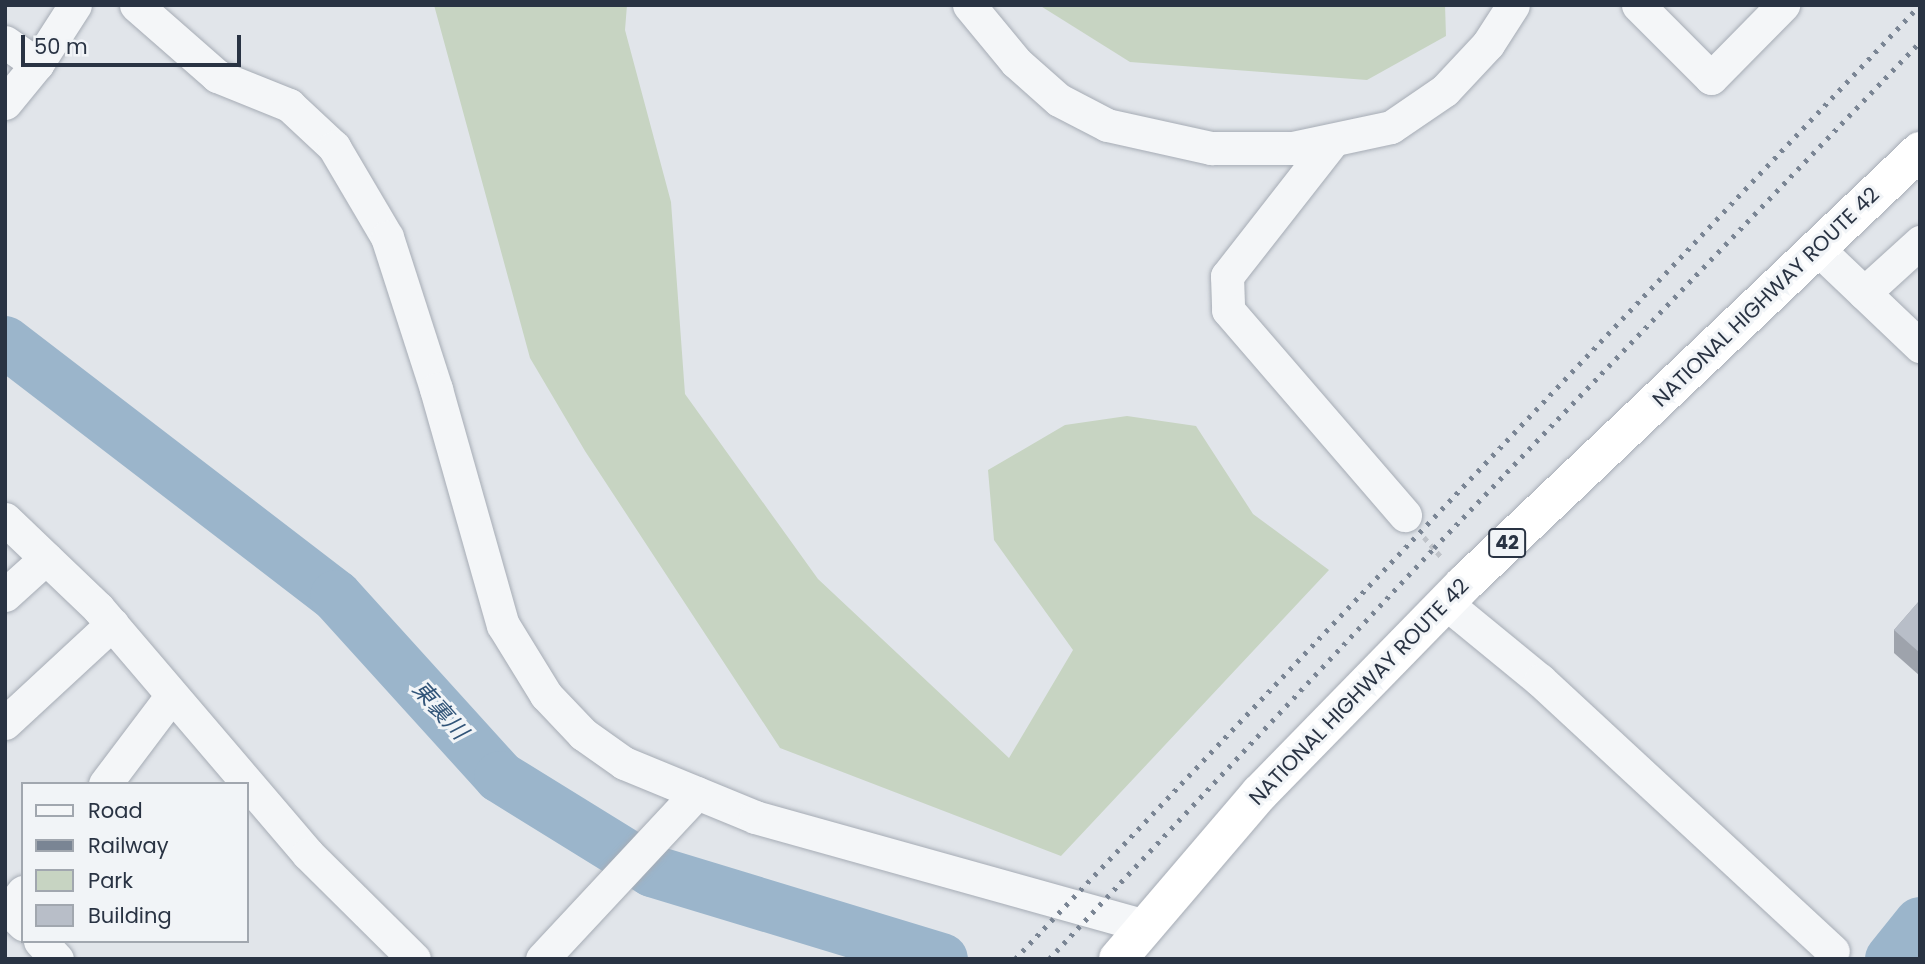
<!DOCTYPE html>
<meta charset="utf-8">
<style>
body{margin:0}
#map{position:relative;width:1925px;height:964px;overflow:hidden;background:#e1e5ea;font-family:Poppins,"Noto Sans JP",sans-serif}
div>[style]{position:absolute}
.green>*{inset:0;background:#c7d4c2}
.river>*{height:52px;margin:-26px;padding:0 26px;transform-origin:26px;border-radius:26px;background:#9bb5cb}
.path>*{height:4.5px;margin-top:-2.25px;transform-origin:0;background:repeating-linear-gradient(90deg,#bfc3c9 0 5px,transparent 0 10px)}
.roads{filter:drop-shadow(0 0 2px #a6acb5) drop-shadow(0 0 2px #a6acb5)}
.minor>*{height:33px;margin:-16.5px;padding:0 16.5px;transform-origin:16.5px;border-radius:16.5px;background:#f4f6f8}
.highway>*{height:38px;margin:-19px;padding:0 19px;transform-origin:19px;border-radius:19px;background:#fff}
.rail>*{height:5px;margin-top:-2.5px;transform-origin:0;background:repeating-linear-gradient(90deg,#7a8594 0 3.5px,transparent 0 10.5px)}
.wall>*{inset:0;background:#9ea3ac}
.building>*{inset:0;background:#b8bec8}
span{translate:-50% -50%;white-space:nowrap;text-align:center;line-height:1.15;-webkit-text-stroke:6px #f1f4f7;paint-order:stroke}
.shield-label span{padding:2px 5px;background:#f1f4f7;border:2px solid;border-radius:5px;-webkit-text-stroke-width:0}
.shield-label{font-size:19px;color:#293343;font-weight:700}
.street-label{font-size:21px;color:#293343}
.water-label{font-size:23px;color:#315478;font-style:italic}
.frame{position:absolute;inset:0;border:7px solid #293343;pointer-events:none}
.legend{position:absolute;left:21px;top:782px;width:228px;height:161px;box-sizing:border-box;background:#f1f4f7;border:2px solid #a1a7af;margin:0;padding:9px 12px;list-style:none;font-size:21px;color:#293343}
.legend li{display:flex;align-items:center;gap:14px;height:35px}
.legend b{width:35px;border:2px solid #a1a7af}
.scale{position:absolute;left:21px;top:35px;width:220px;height:32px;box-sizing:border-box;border:4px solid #293343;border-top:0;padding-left:9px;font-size:21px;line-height:24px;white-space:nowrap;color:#293343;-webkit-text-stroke:5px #f1f4f7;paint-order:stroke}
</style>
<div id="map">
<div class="green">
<div style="clip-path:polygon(434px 5px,627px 5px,625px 30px,671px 202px,685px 394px,818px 579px,1009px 758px,1073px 650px,994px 540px,988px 470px,1065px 425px,1127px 416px,1196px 426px,1253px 514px,1329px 570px,1061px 856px,780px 748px,585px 451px,530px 358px)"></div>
<div style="clip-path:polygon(1039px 5px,1445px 5px,1446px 36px,1367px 80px,1130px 62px)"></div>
</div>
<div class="river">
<div style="left:5px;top:342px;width:417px;rotate:37.5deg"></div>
<div style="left:336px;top:596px;width:244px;rotate:47.8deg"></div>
<div style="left:500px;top:777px;width:179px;rotate:31.7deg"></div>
<div style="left:652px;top:871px;width:303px;rotate:16.9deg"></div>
<div style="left:1891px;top:959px;width:46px;rotate:-51.1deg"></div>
</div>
<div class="path">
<div style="left:1424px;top:537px;width:29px;rotate:49deg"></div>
</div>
<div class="roads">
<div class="minor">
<div style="left:136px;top:5px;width:108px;rotate:41.2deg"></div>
<div style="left:217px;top:76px;width:78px;rotate:21.9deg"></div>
<div style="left:289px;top:105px;width:62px;rotate:43deg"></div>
<div style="left:334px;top:147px;width:104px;rotate:59.5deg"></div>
<div style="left:387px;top:237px;width:160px;rotate:72.1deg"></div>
<div style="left:436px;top:389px;width:245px;rotate:74.2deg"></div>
<div style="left:503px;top:625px;width:82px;rotate:58.4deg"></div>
<div style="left:546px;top:695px;width:54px;rotate:46.5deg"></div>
<div style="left:583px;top:734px;width:50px;rotate:35.3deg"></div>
<div style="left:624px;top:763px;width:142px;rotate:22.4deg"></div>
<div style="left:755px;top:817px;width:406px;rotate:15.6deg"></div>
<div style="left:969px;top:5px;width:74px;rotate:50.5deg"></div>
<div style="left:1016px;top:62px;width:57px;rotate:41.5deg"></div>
<div style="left:1059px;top:100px;width:54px;rotate:27.5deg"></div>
<div style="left:1107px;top:125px;width:107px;rotate:12.5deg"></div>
<div style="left:1211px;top:148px;width:82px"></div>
<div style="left:1293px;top:148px;width:100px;rotate:-12.1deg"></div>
<div style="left:1391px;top:127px;width:65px;rotate:-34.4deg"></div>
<div style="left:1445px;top:90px;width:63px;rotate:-46.9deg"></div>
<div style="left:1488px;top:44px;width:46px;rotate:-57.3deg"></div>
<div style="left:1638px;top:5px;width:103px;rotate:45deg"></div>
<div style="left:1711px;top:78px;width:103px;rotate:-45.4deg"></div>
<div style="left:5px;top:42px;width:39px;rotate:35deg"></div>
<div style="left:5px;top:103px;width:50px;rotate:-50.6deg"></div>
<div style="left:37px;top:64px;width:70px;rotate:-57.2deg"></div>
<div style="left:1331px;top:143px;width:169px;rotate:128deg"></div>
<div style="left:1227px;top:276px;width:34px;rotate:88deg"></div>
<div style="left:1228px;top:310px;width:271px;rotate:49.2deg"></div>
<div style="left:1818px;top:249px;width:141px;rotate:43.6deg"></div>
<div style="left:1864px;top:293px;width:76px;rotate:-42.3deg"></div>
<div style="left:5px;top:519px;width:129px;rotate:43.7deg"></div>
<div style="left:98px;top:608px;width:323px;rotate:49.5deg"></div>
<div style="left:308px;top:854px;width:149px;rotate:44.7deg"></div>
<div style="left:5px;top:595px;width:55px;rotate:-42.1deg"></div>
<div style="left:1447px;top:604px;width:120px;rotate:39.3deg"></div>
<div style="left:1540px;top:680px;width:399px;rotate:42.8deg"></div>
<div style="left:5px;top:723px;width:146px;rotate:-42.8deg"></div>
<div style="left:105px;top:784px;width:111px;rotate:-53deg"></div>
<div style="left:23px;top:892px;width:23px;rotate:128deg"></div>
<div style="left:9px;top:910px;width:20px;rotate:45deg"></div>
<div style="left:40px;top:941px;width:25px;rotate:47deg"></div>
<div style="left:542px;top:959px;width:227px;rotate:-47deg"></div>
</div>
<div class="highway">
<div style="left:1118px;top:959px;width:218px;rotate:-49.5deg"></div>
<div style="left:1260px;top:793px;width:292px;rotate:-45.7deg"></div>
<div style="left:1464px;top:584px;width:629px;rotate:-43.52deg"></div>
</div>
</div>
<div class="rail">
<div style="left:1015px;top:959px;width:1315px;rotate:-46.51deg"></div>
<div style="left:1049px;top:959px;width:563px;rotate:-46.87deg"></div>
<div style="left:1434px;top:548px;width:702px;rotate:-46.16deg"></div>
</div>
<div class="wall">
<div style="clip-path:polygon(1920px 600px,1920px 676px,1894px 653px,1894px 630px)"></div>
</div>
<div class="building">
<div style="clip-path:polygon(1920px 600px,1920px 653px,1894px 630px)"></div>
</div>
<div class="shield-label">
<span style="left:1507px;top:543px">42</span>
</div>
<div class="street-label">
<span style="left:1766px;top:297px;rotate:-44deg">NATIONAL HIGHWAY ROUTE 42</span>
<span style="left:1359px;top:692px;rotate:-46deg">NATIONAL HIGHWAY ROUTE 42</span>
</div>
<div class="water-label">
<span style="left:440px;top:710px;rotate:48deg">東裏川</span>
</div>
<div class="frame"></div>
<ul class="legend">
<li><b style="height:9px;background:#f4f6f8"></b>Road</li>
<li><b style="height:9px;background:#7a8594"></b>Railway</li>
<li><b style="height:19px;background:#c7d4c2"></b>Park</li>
<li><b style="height:19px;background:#b8bec8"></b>Building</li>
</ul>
<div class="scale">50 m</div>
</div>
